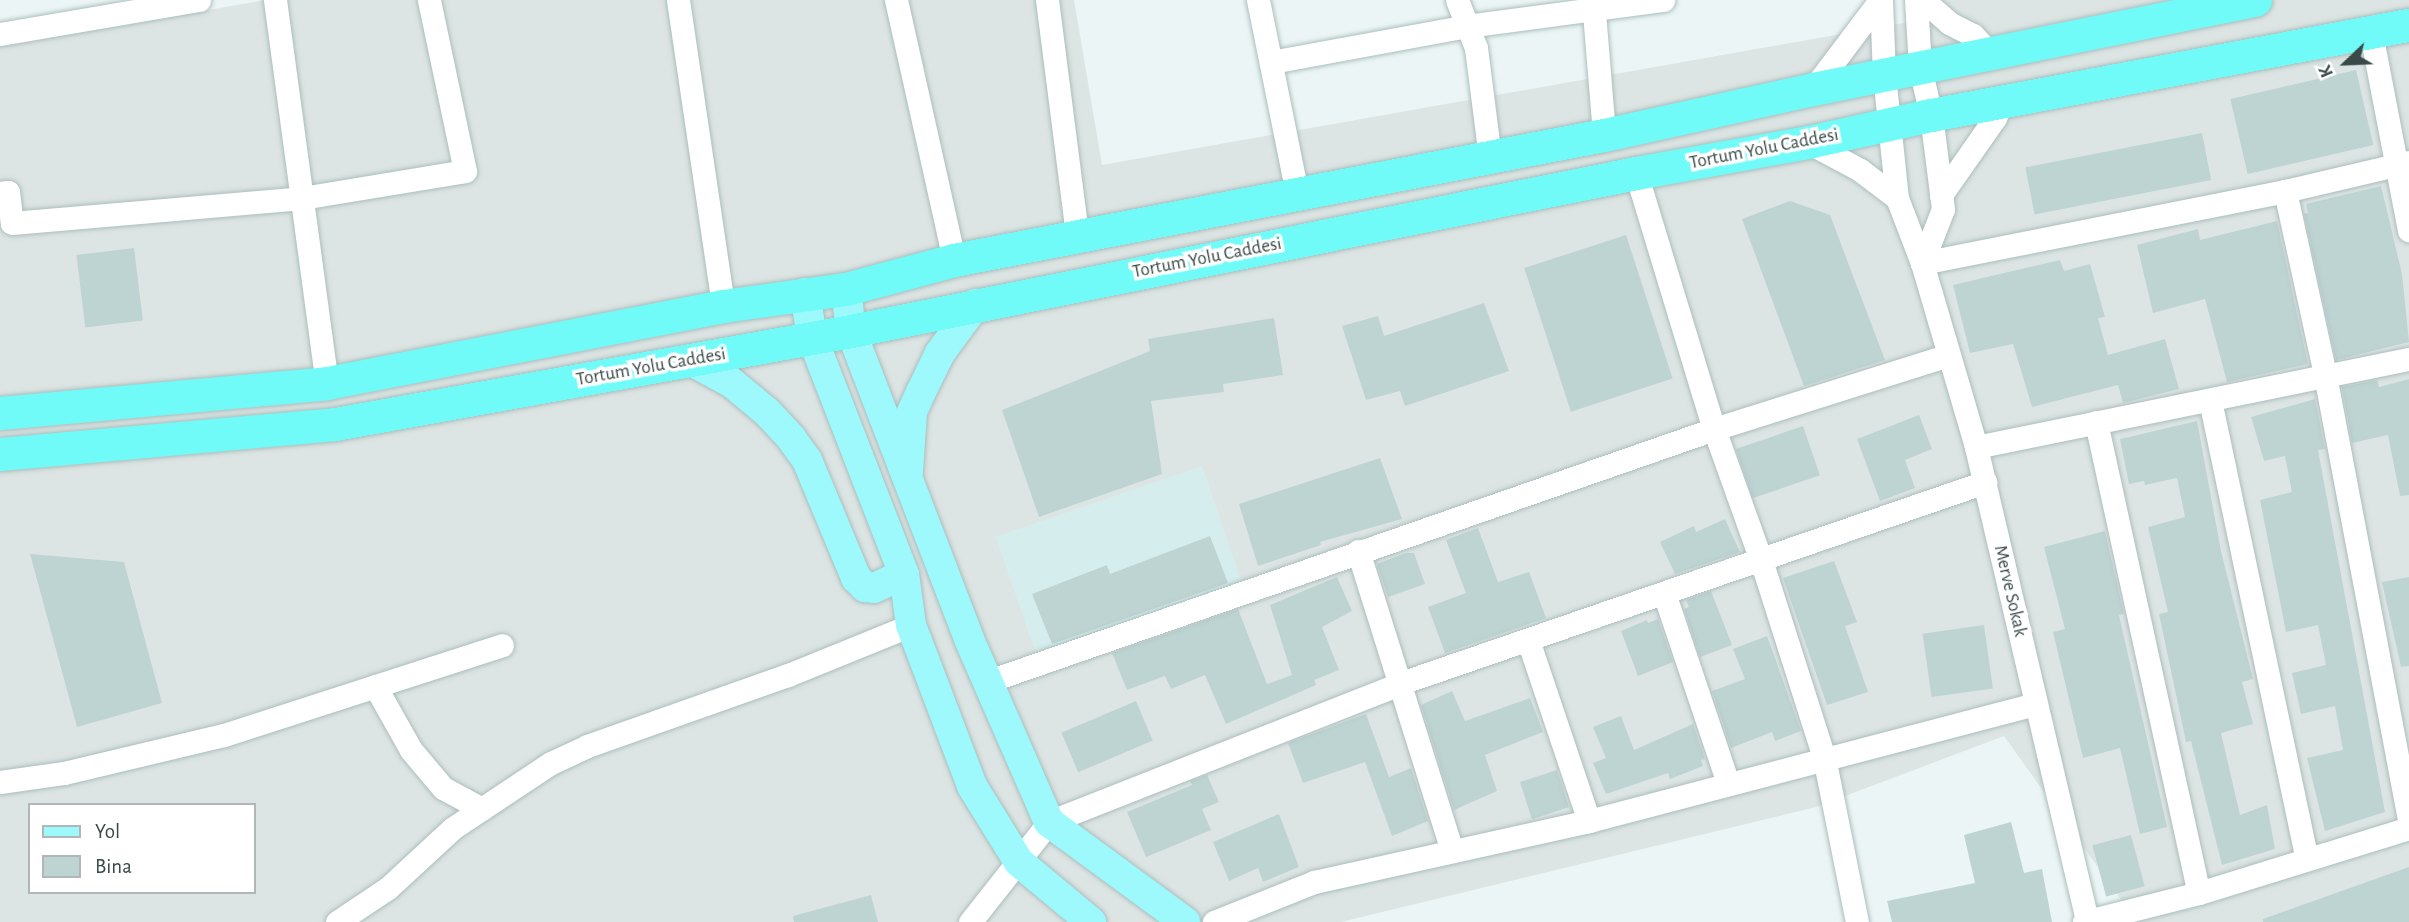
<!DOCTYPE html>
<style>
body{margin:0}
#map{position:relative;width:2409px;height:922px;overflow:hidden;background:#ebf5f5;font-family:"Alegreya Sans",sans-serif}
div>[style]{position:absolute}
.industrial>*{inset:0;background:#dde5e4}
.education>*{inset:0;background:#d6edee;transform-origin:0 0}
.building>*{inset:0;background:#bed4d2;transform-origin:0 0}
.roads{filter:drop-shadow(0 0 2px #abbebd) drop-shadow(0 0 2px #abbebd)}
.minor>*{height:23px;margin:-11.5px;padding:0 11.5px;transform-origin:11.5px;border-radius:11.5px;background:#fff}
.major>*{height:30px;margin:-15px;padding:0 15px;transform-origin:15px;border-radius:15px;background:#9ef9fc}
.highway>*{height:33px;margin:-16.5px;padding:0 16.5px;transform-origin:16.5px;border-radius:16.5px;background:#71fbf8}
span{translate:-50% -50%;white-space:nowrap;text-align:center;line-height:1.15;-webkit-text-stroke:7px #fff;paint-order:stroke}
.street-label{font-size:19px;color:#394a48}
.legend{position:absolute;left:28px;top:803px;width:228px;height:91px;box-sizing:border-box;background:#fff;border:2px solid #b0b7b6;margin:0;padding:9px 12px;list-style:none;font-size:21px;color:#394a48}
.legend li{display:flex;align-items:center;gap:14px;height:35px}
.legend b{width:35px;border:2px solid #b0b7b6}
.north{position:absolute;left:2311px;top:28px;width:70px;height:70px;-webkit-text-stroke:5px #fff;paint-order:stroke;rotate:247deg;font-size:19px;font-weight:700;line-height:28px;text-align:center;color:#394a48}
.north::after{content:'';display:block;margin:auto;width:24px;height:32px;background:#394a48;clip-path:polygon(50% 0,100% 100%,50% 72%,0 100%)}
</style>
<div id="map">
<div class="industrial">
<div style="clip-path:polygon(evenodd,266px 0,1074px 0,1102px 165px,1920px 20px,1923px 0,2409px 0,2409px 922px,2137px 922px,2004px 736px,1816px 807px,1341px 922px,0 922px,0 46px,266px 0,30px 805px,254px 805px,254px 892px,30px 892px,30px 805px)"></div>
</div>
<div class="education">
<div style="left:1202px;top:466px;width:129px;height:218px;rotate:71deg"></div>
</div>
<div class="building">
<div style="left:2356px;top:70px;width:77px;height:129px;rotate:77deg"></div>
<div style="left:2202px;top:133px;width:48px;height:180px;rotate:79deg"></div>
<div style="clip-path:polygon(2381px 186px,2402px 274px,2409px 342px,2336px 360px,2304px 214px,2308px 213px,2306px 204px)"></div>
<div style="clip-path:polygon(1790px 201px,1830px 215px,1885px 360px,1804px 386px,1742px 219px)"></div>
<div style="clip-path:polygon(2277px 221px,2308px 364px,2227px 382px,2205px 299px,2153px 313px,2137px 245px,2198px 229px,2200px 240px)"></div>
<div style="left:1626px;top:235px;width:151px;height:107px;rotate:72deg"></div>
<div style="left:134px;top:248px;width:73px;height:58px;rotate:83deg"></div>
<div style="clip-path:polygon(2060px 260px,2064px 271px,2090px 264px,2105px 317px,2098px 318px,2108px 355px,2165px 339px,2179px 389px,2123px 403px,2118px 385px,2032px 407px,2013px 344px,1970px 353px,1953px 285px)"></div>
<div style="clip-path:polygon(1484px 303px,1509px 371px,1405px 406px,1400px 391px,1366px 400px,1342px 326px,1378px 316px,1384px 336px)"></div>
<div style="clip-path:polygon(1274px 318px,1283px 375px,1223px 384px,1224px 392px,1151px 401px,1162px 474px,1039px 517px,1002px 410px,1150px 351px,1148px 339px)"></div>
<div style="clip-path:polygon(2409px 379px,2409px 495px,2400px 496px,2388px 435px,2352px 443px,2342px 387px,2377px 380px,2379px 387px)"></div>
<div style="clip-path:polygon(2315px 399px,2325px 449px,2318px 450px,2385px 812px,2325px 831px,2307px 758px,2343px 750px,2335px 706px,2301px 714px,2292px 673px,2326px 665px,2318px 625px,2286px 632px,2260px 500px,2292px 492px,2285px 456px,2264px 461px,2251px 417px)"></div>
<div style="clip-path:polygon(1919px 415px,1932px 449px,1905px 460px,1915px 488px,1880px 501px,1857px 439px)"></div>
<div style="clip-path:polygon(2197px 421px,2221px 551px,2253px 679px,2242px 682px,2253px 724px,2221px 733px,2240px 815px,2267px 805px,2275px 849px,2222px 865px,2191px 741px,2186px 742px,2159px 614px,2168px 612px,2148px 527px,2185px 517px,2177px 478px,2145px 485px,2144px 481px,2129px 484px,2120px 439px)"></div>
<div style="left:1803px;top:426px;width:52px;height:71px;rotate:71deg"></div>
<div style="clip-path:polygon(1380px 458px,1402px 519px,1320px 542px,1321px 545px,1258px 566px,1239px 504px)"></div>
<div style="clip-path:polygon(1725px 519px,1740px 552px,1675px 574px,1660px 542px,1694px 526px,1696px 532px)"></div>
<div style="clip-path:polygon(1478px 528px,1498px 582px,1529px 572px,1546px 618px,1445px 653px,1428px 607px,1466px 593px,1446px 540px)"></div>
<div style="clip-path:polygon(2105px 531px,2124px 614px,2119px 615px,2167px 827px,2140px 834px,2120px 748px,2083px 758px,2053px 632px,2065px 629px,2044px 547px)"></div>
<div style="clip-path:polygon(1210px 536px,1228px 583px,1052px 644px,1032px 594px,1107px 565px,1110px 574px)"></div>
<div style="clip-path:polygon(1406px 553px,1414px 553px,1425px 584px,1388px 597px,1377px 564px)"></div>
<div style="clip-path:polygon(30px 554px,124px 562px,162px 703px,77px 727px)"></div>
<div style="clip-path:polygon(1834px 561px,1857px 622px,1845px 626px,1868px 692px,1827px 705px,1783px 578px)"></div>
<div style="clip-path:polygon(1337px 577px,1352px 611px,1322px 627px,1339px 670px,1314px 680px,1316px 685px,1226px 724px,1205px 675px,1171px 689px,1165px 676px,1127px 690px,1112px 653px,1238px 609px,1267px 684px,1292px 675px,1270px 605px)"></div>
<div style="clip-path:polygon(2409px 577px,2409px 666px,2401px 667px,2382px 582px)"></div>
<div style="clip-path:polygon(1711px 591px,1732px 645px,1700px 657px,1684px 609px,1689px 607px,1686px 600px)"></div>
<div style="clip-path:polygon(1658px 619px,1673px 662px,1638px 676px,1621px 631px,1647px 620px,1648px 623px)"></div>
<div style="left:1984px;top:625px;width:64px;height:62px;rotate:82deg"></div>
<div style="clip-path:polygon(1767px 636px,1801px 731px,1775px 741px,1772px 732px,1731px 748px,1712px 691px,1745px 679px,1733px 649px)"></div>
<div style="clip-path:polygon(1452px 691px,1465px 721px,1530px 698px,1543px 732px,1485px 755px,1497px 791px,1454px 810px,1421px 705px)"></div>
<div style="left:1136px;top:701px;width:43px;height:81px;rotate:67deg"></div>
<div style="clip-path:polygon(1366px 714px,1389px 777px,1411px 768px,1428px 821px,1392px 836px,1365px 762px,1303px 783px,1288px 743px)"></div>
<div style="clip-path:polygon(1621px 716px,1634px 750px,1693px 724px,1705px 759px,1701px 760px,1703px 766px,1670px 779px,1668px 773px,1606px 794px,1593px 763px,1606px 758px,1593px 727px)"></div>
<div style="left:1557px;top:770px;width:39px;height:39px;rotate:72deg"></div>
<div style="clip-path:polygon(1207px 775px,1219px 802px,1202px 809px,1211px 830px,1146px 857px,1127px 812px,1192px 785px,1190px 781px)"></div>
<div style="clip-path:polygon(1279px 814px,1299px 867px,1263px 882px,1258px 868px,1229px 881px,1213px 842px)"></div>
<div style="clip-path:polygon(2011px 822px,2024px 873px,2042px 869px,2052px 922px,1892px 922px,1887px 901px,1975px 883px,1964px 835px)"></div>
<div style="left:2131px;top:835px;width:53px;height:40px;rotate:75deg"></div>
<div style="clip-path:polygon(2409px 867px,2409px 922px,2263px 922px,2263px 919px)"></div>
<div style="clip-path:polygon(871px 895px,878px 922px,794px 922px,793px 916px)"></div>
</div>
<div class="roads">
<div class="minor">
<div style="left:275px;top:0;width:387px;rotate:82.3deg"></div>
<div style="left:678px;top:0;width:309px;rotate:81.6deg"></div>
<div style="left:896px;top:0;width:266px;rotate:77.4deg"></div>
<div style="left:1047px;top:0;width:237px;rotate:82.7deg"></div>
<div style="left:1258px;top:0;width:197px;rotate:78.6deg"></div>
<div style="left:1457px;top:0;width:52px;rotate:68.4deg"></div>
<div style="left:1476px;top:48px;width:110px;rotate:82.7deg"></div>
<div style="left:1593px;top:0;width:135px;rotate:85.3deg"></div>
<div style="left:1881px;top:0;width:75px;rotate:87.7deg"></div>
<div style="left:1884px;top:75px;width:124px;rotate:84deg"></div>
<div style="left:1897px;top:198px;width:70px;rotate:69deg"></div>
<div style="left:1922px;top:263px;width:192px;rotate:73.6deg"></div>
<div style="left:1976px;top:447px;width:488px;rotate:76.8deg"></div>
<div style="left:1916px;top:0;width:68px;rotate:86.6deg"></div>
<div style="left:1920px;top:68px;width:48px;rotate:76.8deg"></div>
<div style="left:1931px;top:115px;width:95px;rotate:82.7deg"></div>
<div style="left:1943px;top:209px;width:58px;rotate:111.3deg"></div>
<div style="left:1923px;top:0;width:35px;rotate:41deg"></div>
<div style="left:1949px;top:23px;width:27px;rotate:27deg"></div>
<div style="left:1973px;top:35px;width:25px;rotate:47deg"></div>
<div style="left:2371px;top:33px;width:201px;rotate:79.1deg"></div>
<div style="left:0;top:34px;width:202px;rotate:-9.7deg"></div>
<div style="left:1271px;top:62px;width:199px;rotate:-10.4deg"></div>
<div style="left:1467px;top:26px;width:198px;rotate:-7.6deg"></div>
<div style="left:1813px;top:89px;width:111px;rotate:-53deg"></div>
<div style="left:1808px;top:142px;width:59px;rotate:28.3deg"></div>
<div style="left:1860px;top:170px;width:46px;rotate:37.1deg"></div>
<div style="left:1636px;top:173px;width:268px;rotate:73.1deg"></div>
<div style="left:1714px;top:429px;width:139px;rotate:70.3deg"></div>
<div style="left:1761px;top:560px;width:207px;rotate:72.3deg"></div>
<div style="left:1824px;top:757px;width:168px;rotate:78.7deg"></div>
<div style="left:2285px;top:191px;width:188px;rotate:77.7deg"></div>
<div style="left:2325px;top:375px;width:453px;rotate:79.3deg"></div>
<div style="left:0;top:193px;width:8px;rotate:-7deg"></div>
<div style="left:8px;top:192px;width:31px;rotate:83deg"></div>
<div style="left:12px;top:223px;width:291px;rotate:-4.9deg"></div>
<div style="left:302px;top:198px;width:165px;rotate:-9.4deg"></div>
<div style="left:465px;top:171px;width:175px;rotate:-101.9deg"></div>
<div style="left:1941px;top:195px;width:94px;rotate:-55deg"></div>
<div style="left:1995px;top:118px;width:16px;rotate:-68deg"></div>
<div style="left:1922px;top:263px;width:370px;rotate:-11.2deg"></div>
<div style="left:2285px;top:191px;width:127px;rotate:-13.2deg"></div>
<div style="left:2210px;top:400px;width:467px;rotate:78.1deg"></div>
<div style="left:2096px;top:422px;width:482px;rotate:77.7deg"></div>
<div style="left:1976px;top:447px;width:442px;rotate:-11.5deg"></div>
<div style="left:1358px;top:551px;width:314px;rotate:72.6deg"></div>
<div style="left:1664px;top:593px;width:200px;rotate:71.4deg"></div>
<div style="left:1528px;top:640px;width:191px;rotate:71.4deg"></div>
<div style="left:986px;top:682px;width:771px;rotate:-19.16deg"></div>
<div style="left:1714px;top:429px;width:245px;rotate:-17.5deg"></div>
<div style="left:375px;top:686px;width:73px;rotate:60.6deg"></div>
<div style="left:411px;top:750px;width:50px;rotate:49.9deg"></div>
<div style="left:443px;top:788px;width:44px;rotate:28.3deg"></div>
<div style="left:0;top:782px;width:65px;rotate:-8deg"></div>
<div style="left:64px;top:773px;width:164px;rotate:-13.4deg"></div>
<div style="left:224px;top:735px;width:292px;rotate:-17.9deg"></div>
<div style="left:337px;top:922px;width:61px;rotate:-33.7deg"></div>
<div style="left:388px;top:888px;width:88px;rotate:-42.7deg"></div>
<div style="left:453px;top:828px;width:118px;rotate:-33.6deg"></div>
<div style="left:551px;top:763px;width:40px;rotate:-25deg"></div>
<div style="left:587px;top:746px;width:213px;rotate:-19.5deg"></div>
<div style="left:788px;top:675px;width:133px;rotate:-22.1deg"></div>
<div style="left:970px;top:922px;width:127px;rotate:-51.7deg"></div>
<div style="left:1049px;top:822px;width:378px;rotate:-21.5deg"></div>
<div style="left:1401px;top:683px;width:618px;rotate:-18.99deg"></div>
<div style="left:1214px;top:922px;width:108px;rotate:-21.8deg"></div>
<div style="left:1314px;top:882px;width:282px;rotate:-12.5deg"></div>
<div style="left:1589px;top:821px;width:461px;rotate:-14.7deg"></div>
<div style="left:2084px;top:922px;width:119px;rotate:-14.2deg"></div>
<div style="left:2199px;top:893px;width:220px;rotate:-17.2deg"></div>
</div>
<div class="major">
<div style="left:846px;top:289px;width:42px;rotate:83.2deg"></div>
<div style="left:851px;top:331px;width:330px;rotate:69deg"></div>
<div style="left:969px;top:639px;width:200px;rotate:66.4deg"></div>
<div style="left:1049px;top:822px;width:169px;rotate:36.3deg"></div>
<div style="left:805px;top:293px;width:45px;rotate:81deg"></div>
<div style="left:812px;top:337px;width:254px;rotate:68.8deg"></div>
<div style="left:904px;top:574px;width:51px;rotate:82.2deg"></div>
<div style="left:911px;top:625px;width:172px;rotate:69.2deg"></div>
<div style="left:972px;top:786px;width:89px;rotate:58.3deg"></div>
<div style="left:1019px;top:862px;width:94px;rotate:39.8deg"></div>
<div style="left:690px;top:360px;width:48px;rotate:28.7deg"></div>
<div style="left:732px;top:383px;width:45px;rotate:39.6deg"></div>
<div style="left:767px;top:412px;width:35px;rotate:47deg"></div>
<div style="left:791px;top:438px;width:27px;rotate:54deg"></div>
<div style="left:807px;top:460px;width:128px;rotate:67.4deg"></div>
<div style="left:856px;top:578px;width:13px;rotate:45deg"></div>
<div style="left:865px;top:587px;width:9px;rotate:6deg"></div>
<div style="left:874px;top:588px;width:33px;rotate:-25deg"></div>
<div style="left:908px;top:471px;width:59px;rotate:-86.1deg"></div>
<div style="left:912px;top:412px;width:22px;rotate:-66deg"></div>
<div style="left:921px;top:392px;width:43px;rotate:-64deg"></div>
<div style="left:940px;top:353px;width:61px;rotate:-53.7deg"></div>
</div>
<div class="highway">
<div style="left:0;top:413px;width:328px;rotate:-5.2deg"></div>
<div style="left:327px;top:383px;width:403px;rotate:-11deg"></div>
<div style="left:723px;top:306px;width:124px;rotate:-7.9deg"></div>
<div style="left:846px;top:289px;width:112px;rotate:-15deg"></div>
<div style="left:954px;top:260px;width:662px;rotate:-10.89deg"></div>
<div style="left:1604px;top:135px;width:214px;rotate:-12.4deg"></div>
<div style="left:1813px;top:89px;width:451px;rotate:-11.4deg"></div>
<div style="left:0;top:454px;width:336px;rotate:-5.1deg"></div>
<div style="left:335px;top:424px;width:524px;rotate:-10.22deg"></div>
<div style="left:851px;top:331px;width:801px;rotate:-11.38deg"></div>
<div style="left:1636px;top:173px;width:175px;rotate:-10.2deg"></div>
<div style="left:1808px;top:142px;width:126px;rotate:-12.4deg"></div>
<div style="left:1931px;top:115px;width:486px;rotate:-10.7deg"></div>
</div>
</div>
<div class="street-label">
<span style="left:1764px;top:149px;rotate:-11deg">Tortum Yolu Caddesi</span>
<span style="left:1207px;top:258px;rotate:-11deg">Tortum Yolu Caddesi</span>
<span style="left:651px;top:367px;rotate:-10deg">Tortum Yolu Caddesi</span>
<span style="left:2010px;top:591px;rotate:77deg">Merve Sokak</span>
</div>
<ul class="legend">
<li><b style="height:9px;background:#9ef9fc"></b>Yol</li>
<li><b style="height:19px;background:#bed4d2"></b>Bina</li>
</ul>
<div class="north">K</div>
</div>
